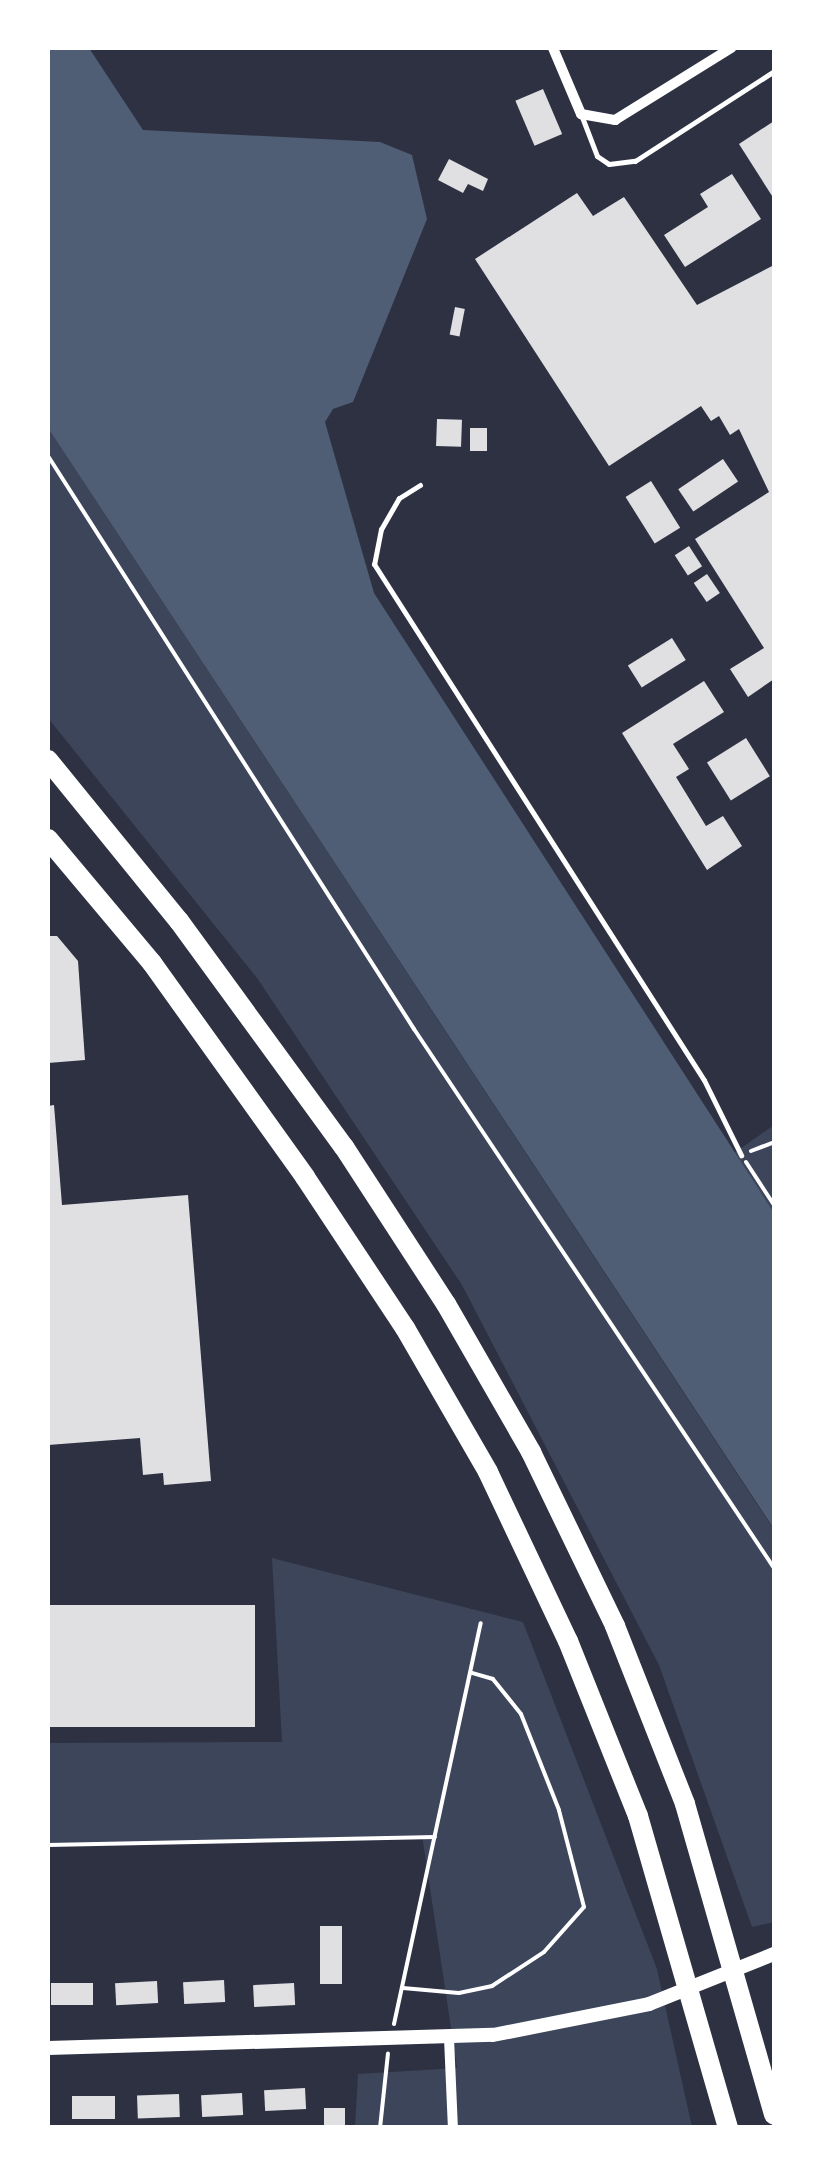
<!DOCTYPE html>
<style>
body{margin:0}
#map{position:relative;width:822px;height:2175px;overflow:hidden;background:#2d3142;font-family:"Archivo Narrow",sans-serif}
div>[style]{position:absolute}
.green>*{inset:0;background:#3c4559}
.water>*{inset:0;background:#4f5d75}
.building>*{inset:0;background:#e0e0e3;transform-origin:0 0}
.path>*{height:4px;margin:-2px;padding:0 2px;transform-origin:2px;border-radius:2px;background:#fff}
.service>*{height:5px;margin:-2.5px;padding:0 2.5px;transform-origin:2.5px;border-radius:2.5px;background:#fff}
.minor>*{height:10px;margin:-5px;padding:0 5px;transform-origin:5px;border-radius:5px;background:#fff}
.tertiary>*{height:14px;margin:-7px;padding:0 7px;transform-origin:7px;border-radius:7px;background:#fff}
.motorway>*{height:20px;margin:-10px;padding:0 10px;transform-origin:10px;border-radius:10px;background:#fff}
span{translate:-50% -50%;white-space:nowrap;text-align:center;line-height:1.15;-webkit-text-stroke:8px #fff;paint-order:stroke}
.frame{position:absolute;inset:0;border:50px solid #fff;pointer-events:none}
</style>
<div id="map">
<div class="green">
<div style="clip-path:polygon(48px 428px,774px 1530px,774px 1922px,752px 1927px,659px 1665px,462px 1285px,257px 978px,48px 718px)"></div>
<div style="clip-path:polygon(774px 1125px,774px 1213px,734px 1153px)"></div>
<div style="clip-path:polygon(272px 1558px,523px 1622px,657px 1969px,692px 2127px,355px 2127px,358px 2074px,457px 2068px,422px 1835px,48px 1845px,48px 1743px,282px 1742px)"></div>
</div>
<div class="water">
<div style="clip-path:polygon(48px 48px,89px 48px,143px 130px,380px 142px,412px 155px,427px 219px,353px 402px,333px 409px,325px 422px,374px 593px,774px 1213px,774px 1529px,48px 428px)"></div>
</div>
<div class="building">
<div style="left:543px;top:89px;width:49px;height:30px;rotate:67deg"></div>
<div style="clip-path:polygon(774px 121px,774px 199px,739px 144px)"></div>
<div style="clip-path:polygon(449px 159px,488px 179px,483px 191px,468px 184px,463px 193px,438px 180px)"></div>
<div style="clip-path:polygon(732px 174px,761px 219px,685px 267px,664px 235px,708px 207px,700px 194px)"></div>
<div style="clip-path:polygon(577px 193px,593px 216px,624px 197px,697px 305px,774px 265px,774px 679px,748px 697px,730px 669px,764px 648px,695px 539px,769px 492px,739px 429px,730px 435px,719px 416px,711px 421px,701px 406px,609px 466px,475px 259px)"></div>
<div style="left:455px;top:307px;width:10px;height:28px;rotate:11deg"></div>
<div style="left:437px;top:419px;width:25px;height:27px;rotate:2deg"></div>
<div style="left:470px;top:428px;width:17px;height:23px"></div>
<div style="left:723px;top:459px;width:27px;height:54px;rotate:56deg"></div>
<div style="left:651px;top:481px;width:55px;height:30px;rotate:58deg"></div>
<div style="left:689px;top:546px;width:24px;height:17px;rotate:57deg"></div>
<div style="left:707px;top:574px;width:23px;height:16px;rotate:56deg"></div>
<div style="left:672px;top:638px;width:26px;height:52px;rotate:58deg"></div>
<div style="clip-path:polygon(704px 681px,724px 712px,673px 744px,689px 769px,676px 777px,706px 826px,723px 816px,742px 846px,707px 870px,622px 733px)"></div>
<div style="left:746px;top:738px;width:45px;height:46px;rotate:58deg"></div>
<div style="clip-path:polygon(48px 936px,57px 936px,78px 961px,85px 1060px,48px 1063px)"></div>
<div style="clip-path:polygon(54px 1105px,62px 1205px,188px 1195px,211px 1481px,164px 1485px,163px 1473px,143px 1475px,140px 1438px,48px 1445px,48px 1106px)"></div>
<div style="left:255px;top:1605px;width:122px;height:207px;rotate:90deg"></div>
<div style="left:320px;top:1926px;width:22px;height:58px"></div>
<div style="left:224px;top:1980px;width:22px;height:41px;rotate:87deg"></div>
<div style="left:157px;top:1981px;width:22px;height:42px;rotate:87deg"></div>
<div style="left:51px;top:1983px;width:42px;height:22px"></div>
<div style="left:294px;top:1983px;width:22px;height:41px;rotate:87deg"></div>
<div style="left:305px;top:2088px;width:21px;height:41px;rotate:87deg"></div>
<div style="left:242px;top:2093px;width:22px;height:41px;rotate:87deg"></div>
<div style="left:179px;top:2094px;width:23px;height:42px;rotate:88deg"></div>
<div style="left:72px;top:2096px;width:43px;height:23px"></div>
<div style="left:324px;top:2108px;width:21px;height:20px"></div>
</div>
<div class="path">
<div style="left:48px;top:456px;width:680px;rotate:57.43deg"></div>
<div style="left:414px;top:1029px;width:648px;rotate:56.26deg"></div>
<div style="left:751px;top:1151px;width:25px;rotate:-21deg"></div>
<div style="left:746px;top:1162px;width:51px;rotate:56.9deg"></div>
<div style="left:48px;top:1845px;width:387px;rotate:-1.2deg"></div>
<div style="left:403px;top:1988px;width:56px;rotate:5.1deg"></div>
<div style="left:459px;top:1993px;width:34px;rotate:-12deg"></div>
<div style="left:492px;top:1986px;width:62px;rotate:-33.2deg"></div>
<div style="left:544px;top:1952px;width:60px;rotate:-48.4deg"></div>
<div style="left:584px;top:1907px;width:100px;rotate:-104.5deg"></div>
<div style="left:559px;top:1810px;width:103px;rotate:-111.6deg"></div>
<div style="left:521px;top:1714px;width:45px;rotate:-128.7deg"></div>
<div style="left:493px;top:1679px;width:22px;rotate:-164deg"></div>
<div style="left:394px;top:2024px;width:410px;rotate:-77.8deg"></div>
<div style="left:380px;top:2128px;width:75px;rotate:-83.9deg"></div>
</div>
<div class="service">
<div style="left:582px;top:117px;width:42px;rotate:69deg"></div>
<div style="left:597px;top:156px;width:14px;rotate:34deg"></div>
<div style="left:609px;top:164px;width:26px;rotate:-7deg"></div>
<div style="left:635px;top:161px;width:166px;rotate:-32.9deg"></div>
<div style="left:420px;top:485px;width:25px;rotate:148deg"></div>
<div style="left:399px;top:498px;width:36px;rotate:120deg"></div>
<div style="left:381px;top:529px;width:36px;rotate:101deg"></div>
<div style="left:374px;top:564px;width:612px;rotate:57.4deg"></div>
<div style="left:704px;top:1080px;width:84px;rotate:63.7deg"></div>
</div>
<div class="minor">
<div style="left:553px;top:48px;width:72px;rotate:67deg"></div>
<div style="left:581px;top:114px;width:35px;rotate:10deg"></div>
<div style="left:615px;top:120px;width:137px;rotate:-31.8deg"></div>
<div style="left:449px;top:2038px;width:90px;rotate:87.5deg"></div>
</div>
<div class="tertiary">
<div style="left:48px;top:2048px;width:445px;rotate:-1.7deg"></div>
<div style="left:493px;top:2035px;width:159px;rotate:-11.2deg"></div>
<div style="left:649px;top:2004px;width:135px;rotate:-21.8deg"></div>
</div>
<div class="motorway">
<div style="left:48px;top:760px;width:208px;rotate:50.9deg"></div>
<div style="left:179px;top:921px;width:280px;rotate:53.9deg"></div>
<div style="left:344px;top:1147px;width:187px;rotate:57deg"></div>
<div style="left:446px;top:1304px;width:171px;rotate:60.1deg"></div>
<div style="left:531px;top:1452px;width:193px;rotate:64.2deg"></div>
<div style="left:615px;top:1626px;width:191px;rotate:68.5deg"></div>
<div style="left:685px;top:1804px;width:323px;rotate:74deg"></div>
<div style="left:48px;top:839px;width:162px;rotate:50deg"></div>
<div style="left:152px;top:963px;width:263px;rotate:54.4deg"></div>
<div style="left:305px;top:1177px;width:181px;rotate:56.5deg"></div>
<div style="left:405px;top:1328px;width:166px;rotate:60deg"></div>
<div style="left:488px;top:1472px;width:187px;rotate:64.7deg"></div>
<div style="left:568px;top:1641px;width:188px;rotate:68.2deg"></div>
<div style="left:638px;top:1816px;width:325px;rotate:73.9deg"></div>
</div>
<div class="frame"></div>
</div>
